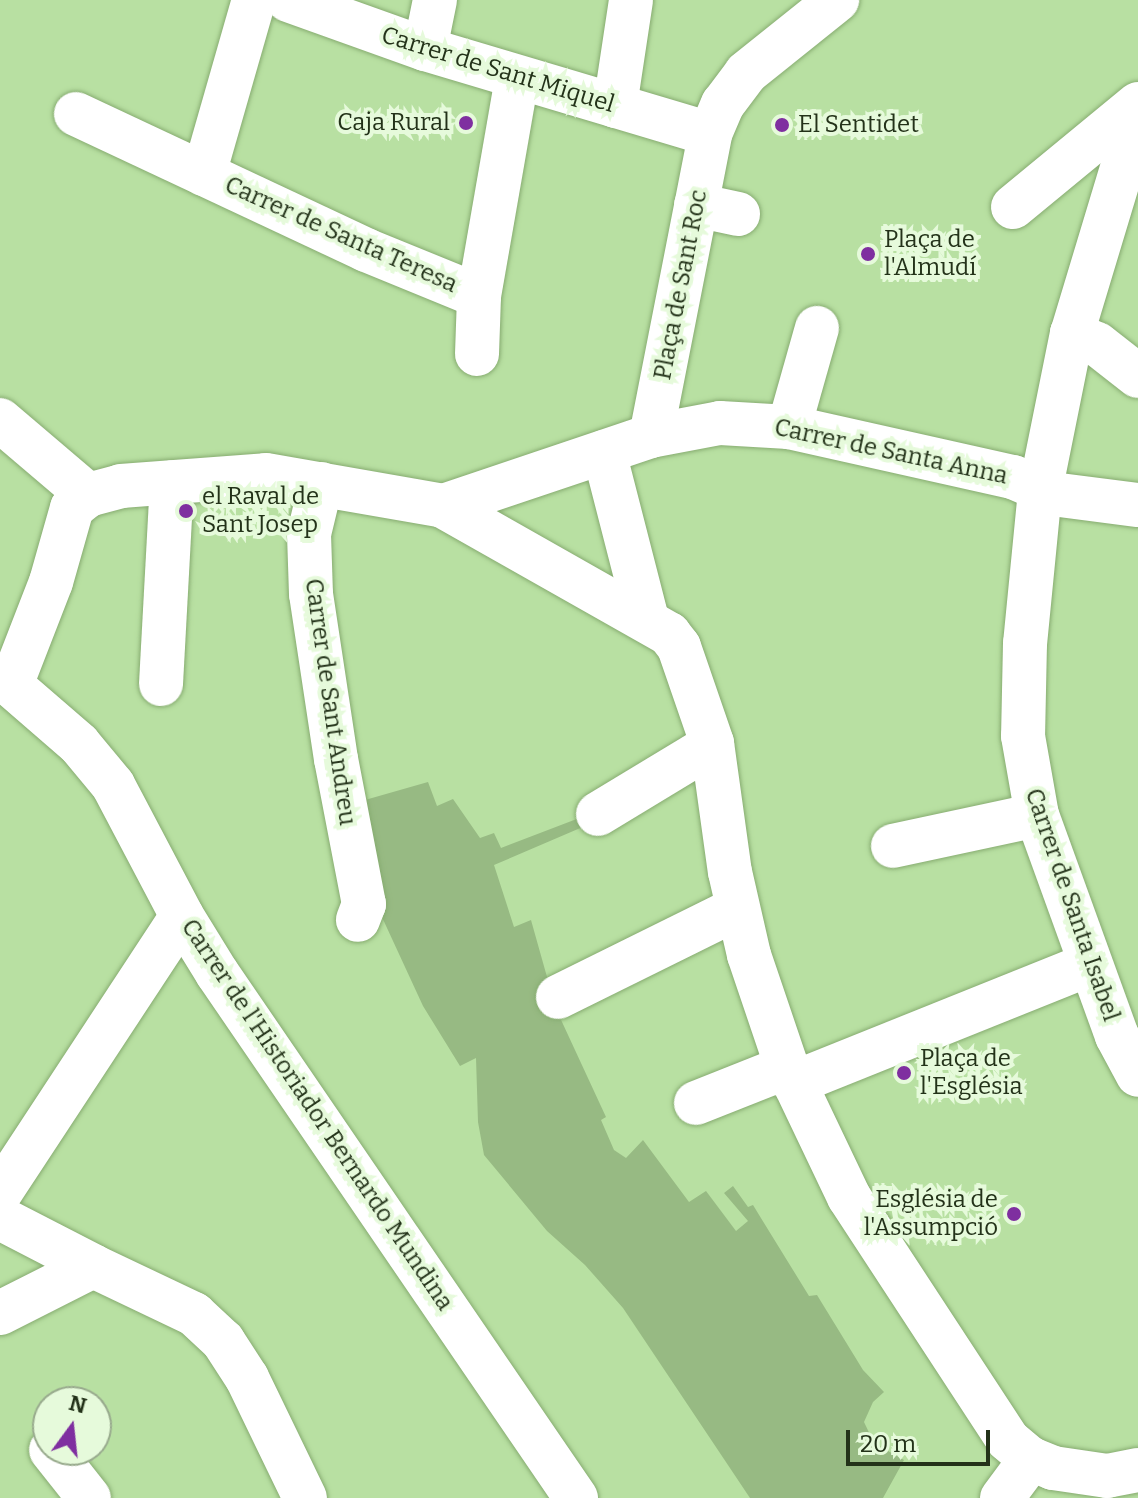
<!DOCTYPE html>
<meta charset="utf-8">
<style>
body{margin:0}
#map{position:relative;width:1138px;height:1498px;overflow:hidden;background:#b8e0a2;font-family:Bitter,serif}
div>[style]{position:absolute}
.green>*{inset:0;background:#97ba83}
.roads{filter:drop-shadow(0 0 2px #87ac71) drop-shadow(0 0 2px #87ac71)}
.street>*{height:44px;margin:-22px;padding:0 22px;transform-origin:22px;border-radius:22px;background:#fff}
.dots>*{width:22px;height:22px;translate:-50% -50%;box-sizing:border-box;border:4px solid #e6fadb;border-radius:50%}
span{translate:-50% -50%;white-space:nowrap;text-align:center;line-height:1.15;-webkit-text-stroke:8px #e6fadb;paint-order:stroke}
.street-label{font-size:24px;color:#233219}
.poi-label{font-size:24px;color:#233219}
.right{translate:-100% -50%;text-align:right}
.left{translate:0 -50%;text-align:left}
.north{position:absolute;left:32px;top:1386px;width:80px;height:80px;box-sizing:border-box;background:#e6fadb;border:2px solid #98aa8d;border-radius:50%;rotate:15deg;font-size:22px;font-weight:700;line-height:32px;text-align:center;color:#233219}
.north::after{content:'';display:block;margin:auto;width:28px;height:36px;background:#7f2fa0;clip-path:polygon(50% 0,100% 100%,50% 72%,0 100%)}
.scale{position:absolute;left:846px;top:1430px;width:144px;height:36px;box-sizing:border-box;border:4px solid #233219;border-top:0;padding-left:10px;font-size:24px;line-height:28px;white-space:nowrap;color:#233219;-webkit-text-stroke:6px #e6fadb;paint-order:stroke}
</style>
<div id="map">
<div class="green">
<div style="clip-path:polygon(428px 782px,437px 806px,453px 799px,480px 838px,494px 833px,501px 848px,595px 812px,599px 820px,494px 865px,514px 927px,531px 920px,556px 1009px,606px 1117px,601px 1120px,614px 1150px,626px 1158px,643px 1140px,689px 1202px,706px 1191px,736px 1231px,748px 1221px,724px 1193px,733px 1186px,748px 1207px,753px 1205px,809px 1296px,817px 1295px,863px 1370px,884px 1392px,873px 1402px,864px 1422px,874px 1443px,904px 1460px,883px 1498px,750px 1498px,623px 1308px,585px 1265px,547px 1231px,484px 1155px,478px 1122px,476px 1058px,460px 1066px,423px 1006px,375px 902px,358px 802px)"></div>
</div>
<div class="roads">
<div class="street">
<div style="left:288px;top:0;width:145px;rotate:19.7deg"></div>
<div style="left:425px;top:49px;width:297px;rotate:16.6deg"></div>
<div style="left:425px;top:49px;width:50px;rotate:-78.5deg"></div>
<div style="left:615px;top:106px;width:107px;rotate:-81.4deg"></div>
<div style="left:76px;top:114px;width:320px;rotate:25.1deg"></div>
<div style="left:366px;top:250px;width:122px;rotate:22.2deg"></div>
<div style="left:1138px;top:115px;width:228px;rotate:106.8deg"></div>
<div style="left:1072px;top:333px;width:161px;rotate:101.4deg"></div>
<div style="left:1040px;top:491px;width:153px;rotate:95.6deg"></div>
<div style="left:1025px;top:643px;width:93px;rotate:91.2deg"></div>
<div style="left:1023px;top:736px;width:80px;rotate:80deg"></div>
<div style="left:1037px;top:815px;width:235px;rotate:70.1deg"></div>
<div style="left:1117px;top:1036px;width:44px;rotate:61.7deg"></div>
<div style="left:204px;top:174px;width:181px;rotate:-74deg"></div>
<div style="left:696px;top:205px;width:43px;rotate:12.1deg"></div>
<div style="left:1013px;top:207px;width:162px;rotate:-39.5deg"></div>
<div style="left:1072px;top:333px;width:27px;rotate:24deg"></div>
<div style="left:1097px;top:344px;width:52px;rotate:38deg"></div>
<div style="left:477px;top:354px;width:58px;rotate:-88deg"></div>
<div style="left:479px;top:296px;width:221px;rotate:-80.1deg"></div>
<div style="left:0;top:420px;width:116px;rotate:40.4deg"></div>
<div style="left:789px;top:427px;width:103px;rotate:-74.2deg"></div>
<div style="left:651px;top:436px;width:308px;rotate:-78.9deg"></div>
<div style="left:710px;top:134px;width:33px;rotate:-67deg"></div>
<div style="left:723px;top:104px;width:39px;rotate:-53deg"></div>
<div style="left:746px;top:73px;width:117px;rotate:-38.7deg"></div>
<div style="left:604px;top:452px;width:173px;rotate:75.6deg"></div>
<div style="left:321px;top:484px;width:51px;rotate:103.5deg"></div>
<div style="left:309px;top:534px;width:60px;rotate:88.1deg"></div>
<div style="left:311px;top:594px;width:167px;rotate:81.4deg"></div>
<div style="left:336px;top:759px;width:148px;rotate:79.1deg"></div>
<div style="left:364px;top:904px;width:17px;rotate:111deg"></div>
<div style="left:443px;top:506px;width:219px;rotate:-18.6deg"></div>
<div style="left:651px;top:436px;width:70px;rotate:-10.7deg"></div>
<div style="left:720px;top:423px;width:69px;rotate:3.3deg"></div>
<div style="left:789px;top:427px;width:230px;rotate:12.6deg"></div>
<div style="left:1013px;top:477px;width:43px;rotate:23.6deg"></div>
<div style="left:1052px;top:494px;width:87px;rotate:7.3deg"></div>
<div style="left:161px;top:684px;width:202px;rotate:-86.9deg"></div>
<div style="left:598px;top:814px;width:133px;rotate:-31.2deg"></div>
<div style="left:893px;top:846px;width:147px;rotate:-12.1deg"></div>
<div style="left:558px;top:997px;width:199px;rotate:-26.3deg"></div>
<div style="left:794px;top:1083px;width:319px;rotate:-21.9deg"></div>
<div style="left:696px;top:1103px;width:98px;rotate:-21.6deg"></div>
<div style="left:0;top:1193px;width:331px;rotate:-56.7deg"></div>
<div style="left:0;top:1218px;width:105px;rotate:27.3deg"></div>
<div style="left:0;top:1313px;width:104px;rotate:-26.8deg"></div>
<div style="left:93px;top:1266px;width:112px;rotate:25.4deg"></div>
<div style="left:194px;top:1314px;width:40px;rotate:43deg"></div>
<div style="left:223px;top:1341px;width:44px;rotate:57deg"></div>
<div style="left:247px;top:1378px;width:133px;rotate:64.2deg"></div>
<div style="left:51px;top:1450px;width:61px;rotate:51.6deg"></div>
<div style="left:576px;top:1498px;width:636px;rotate:-124.36deg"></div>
<div style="left:217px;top:973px;width:67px;rotate:-121.6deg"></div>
<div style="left:182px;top:916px;width:148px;rotate:-117.8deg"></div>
<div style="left:113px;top:785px;width:53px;rotate:-129.7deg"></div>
<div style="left:79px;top:744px;width:90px;rotate:-139.1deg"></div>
<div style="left:11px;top:685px;width:110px;rotate:-68.8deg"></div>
<div style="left:51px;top:582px;width:77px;rotate:-74.2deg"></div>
<div style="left:72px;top:508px;width:21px;rotate:-39deg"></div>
<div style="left:88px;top:495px;width:34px;rotate:-15deg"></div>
<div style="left:121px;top:486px;width:145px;rotate:-4.3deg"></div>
<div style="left:266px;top:475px;width:180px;rotate:9.9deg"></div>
<div style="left:443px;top:506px;width:260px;rotate:29.5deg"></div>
<div style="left:669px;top:634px;width:16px;rotate:52deg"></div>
<div style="left:679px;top:647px;width:102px;rotate:71deg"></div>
<div style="left:712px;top:743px;width:130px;rotate:82.1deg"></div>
<div style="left:730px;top:872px;width:85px;rotate:77.1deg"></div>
<div style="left:749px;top:955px;width:118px;rotate:71.3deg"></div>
<div style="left:787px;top:1067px;width:144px;rotate:64.5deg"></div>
<div style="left:849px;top:1197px;width:290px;rotate:56.8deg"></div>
<div style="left:1008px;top:1440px;width:30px;rotate:40deg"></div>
<div style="left:1031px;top:1459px;width:24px;rotate:22deg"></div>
<div style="left:1053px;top:1468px;width:55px;rotate:8.4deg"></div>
<div style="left:1107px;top:1476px;width:32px;rotate:-11deg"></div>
<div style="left:1002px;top:1498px;width:49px;rotate:-53.4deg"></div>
</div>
</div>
<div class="dots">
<div style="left:466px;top:123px;background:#7f2fa0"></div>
<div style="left:782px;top:125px;background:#7f2fa0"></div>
<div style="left:868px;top:254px;background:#7f2fa0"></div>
<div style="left:186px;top:511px;background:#7f2fa0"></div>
<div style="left:904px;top:1073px;background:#7f2fa0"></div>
<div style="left:1014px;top:1214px;background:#7f2fa0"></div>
</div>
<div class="street-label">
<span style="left:498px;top:70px;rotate:17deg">Carrer de Sant Miquel</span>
<span style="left:341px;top:235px;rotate:24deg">Carrer de Santa Teresa</span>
<span style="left:681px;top:285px;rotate:-79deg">Plaça de Sant Roc</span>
<span style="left:891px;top:452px;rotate:12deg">Carrer de Santa Anna</span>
<span style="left:330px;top:702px;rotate:82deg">Carrer de Sant Andreu</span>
<span style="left:1072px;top:905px;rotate:71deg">Carrer de Santa Isabel</span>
<span style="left:317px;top:1115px;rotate:56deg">Carrer de l'Historiador Bernardo Mundina</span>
</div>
<div class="poi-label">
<span class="right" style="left:450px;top:123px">Caja Rural</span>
<span class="left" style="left:798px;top:125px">El Sentidet</span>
<span class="left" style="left:884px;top:254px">Plaça de<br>l'Almudí</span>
<span class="left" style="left:202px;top:511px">el Raval de<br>Sant Josep</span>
<span class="left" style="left:920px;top:1073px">Plaça de<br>l'Església</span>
<span class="right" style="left:998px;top:1214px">Església de<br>l'Assumpció</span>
</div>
<div class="north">N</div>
<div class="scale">20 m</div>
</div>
